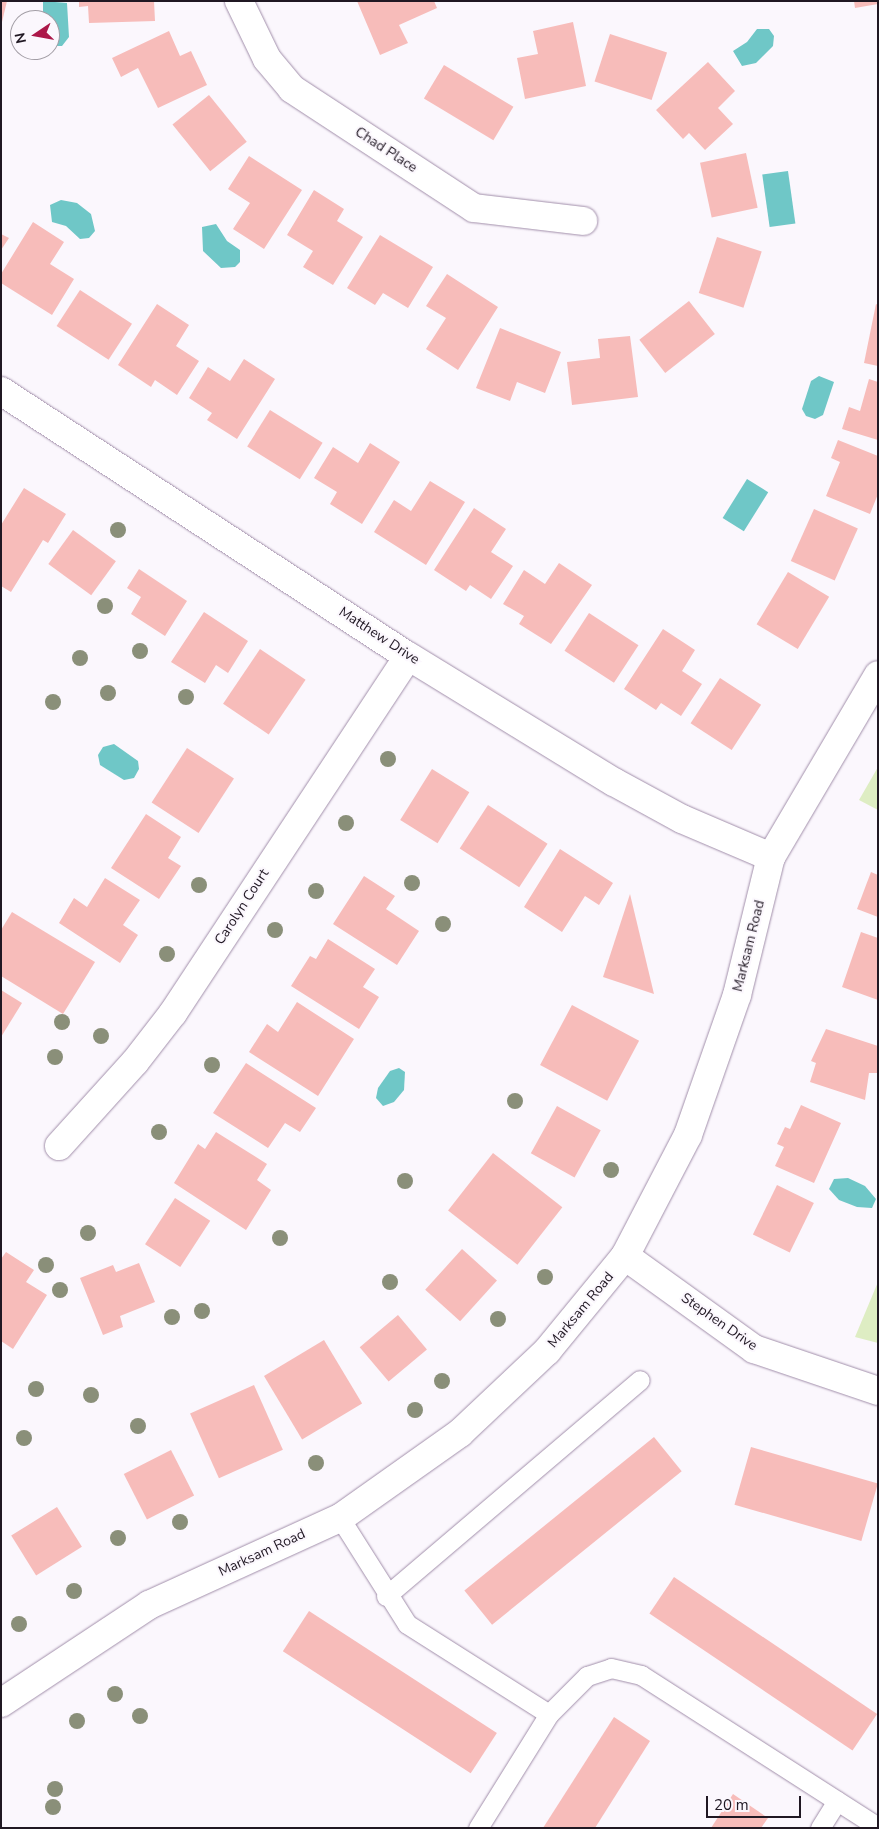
<!DOCTYPE html>
<style>
body{margin:0}
#map{position:relative;width:879px;height:1829px;overflow:hidden;background:#fbf7fd;font-family:"Nunito Sans",sans-serif}
div>[style]{position:absolute}
.green>*{inset:0;background:#deedc3}
.water>*{inset:0;background:#6fc7c7;transform-origin:0 0}
.building>*{inset:0;background:#f7bcba;transform-origin:0 0}
.roads{filter:drop-shadow(0 0 1px #a18eaa) drop-shadow(0 0 1px #a18eaa)}
.service>*{height:19px;margin:-9.5px;padding:0 9.5px;transform-origin:9.5px;border-radius:9.5px;background:#fff}
.minor>*{height:28px;margin:-14px;padding:0 14px;transform-origin:14px;border-radius:14px;background:#fff}
.trees>*{width:16px;height:16px;margin:-8px;border-radius:50%;background:#8a8f79}
span{translate:-50% -50%;white-space:nowrap;text-align:center;line-height:1.15;-webkit-text-stroke:4px #fbf7fd;paint-order:stroke}
.street-label{font-size:14px;color:#201823}
.frame{position:absolute;inset:0;border:2px solid #201823;pointer-events:none}
.north{position:absolute;left:10px;top:10px;width:50px;height:50px;box-sizing:border-box;background:#fbf7fd;border:1px solid #a39ea6;border-radius:50%;rotate:258deg;font-size:14px;font-weight:700;line-height:20px;text-align:center;color:#201823}
.north::after{content:'';display:block;margin:auto;width:18px;height:22px;background:#ac1849;clip-path:polygon(50% 0,100% 100%,50% 72%,0 100%)}
.scale{position:absolute;left:706px;top:1796px;width:95px;height:22px;box-sizing:border-box;border:2px solid #201823;border-top:0;padding-left:6px;font-size:15px;line-height:18px;white-space:nowrap;color:#201823;-webkit-text-stroke:4px #fbf7fd;paint-order:stroke}
</style>
<div id="map">
<div class="green">
<div style="clip-path:polygon(878px 767px,878px 810px,859px 800px)"></div>
<div style="clip-path:polygon(878px 1282px,878px 1343px,855px 1337px)"></div>
</div>
<div class="water">
<div style="clip-path:polygon(43px 1px,67px 3px,69px 37px,62px 46px,50px 46px,50px 20px,43px 20px)"></div>
<div style="clip-path:polygon(757px 29px,769px 29px,774px 36px,773px 46px,756px 63px,742px 66px,733px 51px,747px 42px)"></div>
<div style="left:788px;top:171px;width:53px;height:26px;rotate:82deg"></div>
<div style="clip-path:polygon(61px 200px,77px 203px,91px 214px,95px 231px,89px 238px,80px 239px,66px 226px,52px 222px,50px 205px)"></div>
<div style="clip-path:polygon(216px 224px,227px 241px,240px 250px,240px 262px,235px 267px,221px 268px,203px 251px,202px 227px)"></div>
<div style="clip-path:polygon(819px 376px,834px 382px,823px 415px,815px 419px,806px 416px,802px 409px,811px 381px)"></div>
<div style="left:747px;top:479px;width:25px;height:46px;rotate:32deg"></div>
<div style="clip-path:polygon(114px 744px,138px 761px,139px 769px,134px 778px,124px 780px,100px 765px,98px 755px,103px 747px)"></div>
<div style="clip-path:polygon(399px 1068px,405px 1072px,404px 1090px,394px 1102px,383px 1106px,376px 1098px,378px 1088px,390px 1071px)"></div>
<div style="clip-path:polygon(848px 1178px,865px 1186px,876px 1199px,872px 1208px,857px 1207px,839px 1200px,829px 1189px,834px 1179px)"></div>
</div>
<div class="building">
<div style="clip-path:polygon(1px 1px,7px 1px,2px 22px,1px 22px)"></div>
<div style="clip-path:polygon(79px 1px,154px 1px,155px 21px,89px 23px,88px 6px,79px 7px)"></div>
<div style="clip-path:polygon(357px 1px,434px 1px,437px 8px,399px 25px,408px 43px,380px 55px)"></div>
<div style="clip-path:polygon(854px 1px,878px 1px,878px 4px,855px 8px)"></div>
<div style="clip-path:polygon(573px 22px,586px 86px,525px 99px,517px 58px,538px 54px,533px 31px)"></div>
<div style="clip-path:polygon(169px 31px,180px 56px,191px 51px,207px 85px,158px 108px,138px 68px,121px 77px,112px 58px)"></div>
<div style="left:610px;top:34px;width:60px;height:50px;rotate:18deg"></div>
<div style="clip-path:polygon(708px 62px,735px 91px,718px 108px,733px 124px,705px 150px,689px 133px,683px 139px,656px 110px)"></div>
<div style="left:444px;top:65px;width:81px;height:39px;rotate:31deg"></div>
<div style="left:209px;top:95px;width:60px;height:47px;rotate:51deg"></div>
<div style="left:746px;top:153px;width:56px;height:47px;rotate:78deg"></div>
<div style="clip-path:polygon(249px 156px,302px 190px,264px 249px,233px 229px,250px 203px,228px 189px)"></div>
<div style="clip-path:polygon(314px 190px,344px 209px,337px 221px,363px 237px,333px 285px,303px 267px,313px 251px,287px 235px)"></div>
<div style="clip-path:polygon(33px 222px,64px 242px,50px 264px,74px 279px,52px 315px,1px 283px,1px 274px)"></div>
<div style="clip-path:polygon(1px 234px,9px 238px,1px 250px)"></div>
<div style="clip-path:polygon(380px 235px,433px 267px,408px 308px,383px 293px,375px 305px,347px 288px)"></div>
<div style="left:717px;top:237px;width:47px;height:59px;rotate:18deg"></div>
<div style="clip-path:polygon(447px 274px,498px 307px,458px 370px,426px 349px,446px 318px,426px 306px)"></div>
<div style="left:80px;top:290px;width:62px;height:43px;rotate:33deg"></div>
<div style="left:689px;top:301px;width:42px;height:63px;rotate:52deg"></div>
<div style="clip-path:polygon(157px 304px,189px 325px,176px 346px,199px 361px,177px 395px,155px 380px,151px 387px,118px 365px)"></div>
<div style="clip-path:polygon(876px 304px,878px 305px,878px 366px,864px 363px)"></div>
<div style="clip-path:polygon(500px 328px,561px 352px,545px 393px,517px 382px,510px 401px,476px 388px)"></div>
<div style="clip-path:polygon(630px 336px,638px 397px,572px 405px,567px 362px,600px 358px,598px 339px)"></div>
<div style="clip-path:polygon(244px 359px,275px 379px,237px 439px,207px 420px,212px 413px,189px 398px,208px 367px,230px 381px)"></div>
<div style="clip-path:polygon(869px 379px,878px 382px,878px 440px,842px 429px,849px 407px,860px 411px)"></div>
<div style="left:270px;top:410px;width:62px;height:43px;rotate:32deg"></div>
<div style="clip-path:polygon(838px 440px,878px 456px,878px 494px,870px 514px,826px 496px,840px 462px,831px 458px)"></div>
<div style="clip-path:polygon(370px 443px,400px 462px,362px 524px,330px 504px,337px 492px,314px 478px,333px 447px,358px 463px)"></div>
<div style="clip-path:polygon(430px 481px,465px 502px,426px 565px,374px 532px,394px 500px,411px 511px)"></div>
<div style="clip-path:polygon(24px 488px,66px 514px,48px 543px,43px 540px,11px 592px,1px 586px,1px 525px)"></div>
<div style="clip-path:polygon(474px 508px,506px 529px,491px 552px,513px 566px,491px 599px,470px 585px,466px 591px,434px 570px)"></div>
<div style="left:814px;top:509px;width:48px;height:57px;rotate:24deg"></div>
<div style="left:73px;top:530px;width:53px;height:42px;rotate:36deg"></div>
<div style="clip-path:polygon(559px 563px,592px 585px,551px 644px,519px 624px,524px 616px,503px 604px,524px 570px,545px 584px)"></div>
<div style="clip-path:polygon(139px 569px,187px 601px,165px 636px,131px 614px,141px 597px,127px 588px)"></div>
<div style="left:788px;top:572px;width:48px;height:61px;rotate:31deg"></div>
<div style="clip-path:polygon(204px 612px,248px 641px,228px 673px,216px 665px,205px 683px,171px 662px)"></div>
<div style="left:589px;top:613px;width:59px;height:45px;rotate:33deg"></div>
<div style="clip-path:polygon(663px 629px,695px 650px,682px 671px,702px 684px,681px 716px,661px 703px,656px 710px,624px 689px)"></div>
<div style="left:260px;top:649px;width:55px;height:66px;rotate:34deg"></div>
<div style="left:720px;top:678px;width:49px;height:54px;rotate:33deg"></div>
<div style="left:187px;top:748px;width:56px;height:65px;rotate:33deg"></div>
<div style="left:432px;top:769px;width:44px;height:60px;rotate:32deg"></div>
<div style="left:488px;top:805px;width:71px;height:52px;rotate:33deg"></div>
<div style="clip-path:polygon(146px 814px,181px 837px,168px 858px,181px 866px,159px 899px,111px 868px)"></div>
<div style="clip-path:polygon(560px 849px,613px 883px,599px 905px,585px 896px,562px 932px,524px 907px)"></div>
<div style="clip-path:polygon(871px 872px,878px 875px,878px 917px,857px 909px)"></div>
<div style="clip-path:polygon(364px 876px,395px 896px,386px 909px,419px 931px,397px 965px,333px 924px)"></div>
<div style="clip-path:polygon(105px 878px,140px 900px,123px 925px,138px 935px,120px 963px,59px 923px,74px 898px,87px 907px)"></div>
<div style="clip-path:polygon(630px 894px,654px 994px,603px 977px)"></div>
<div style="clip-path:polygon(12px 912px,95px 962px,63px 1014px,1px 976px,1px 930px)"></div>
<div style="clip-path:polygon(861px 932px,878px 938px,878px 1000px,842px 987px)"></div>
<div style="clip-path:polygon(328px 939px,375px 969px,363px 987px,379px 997px,359px 1029px,291px 986px,310px 956px,316px 959px)"></div>
<div style="clip-path:polygon(1px 990px,22px 1003px,1px 1037px)"></div>
<div style="clip-path:polygon(297px 1002px,354px 1039px,318px 1096px,249px 1052px,267px 1024px,278px 1032px)"></div>
<div style="left:572px;top:1005px;width:76px;height:68px;rotate:28deg"></div>
<div style="clip-path:polygon(826px 1029px,878px 1046px,878px 1073px,869px 1073px,865px 1100px,810px 1082px,816px 1063px,811px 1061px)"></div>
<div style="clip-path:polygon(246px 1063px,316px 1108px,300px 1132px,285px 1123px,268px 1148px,213px 1113px)"></div>
<div style="clip-path:polygon(801px 1105px,841px 1123px,814px 1183px,775px 1166px,784px 1147px,777px 1144px,785px 1127px,790px 1129px)"></div>
<div style="left:557px;top:1106px;width:50px;height:54px;rotate:29deg"></div>
<div style="clip-path:polygon(216px 1132px,267px 1164px,257px 1180px,271px 1190px,246px 1230px,174px 1183px,198px 1144px,205px 1149px)"></div>
<div style="left:493px;top:1153px;width:88px;height:73px;rotate:38deg"></div>
<div style="left:777px;top:1185px;width:41px;height:55px;rotate:26deg"></div>
<div style="left:175px;top:1198px;width:42px;height:55px;rotate:33deg"></div>
<div style="left:462px;top:1249px;width:47px;height:55px;rotate:42deg"></div>
<div style="clip-path:polygon(6px 1252px,34px 1270px,26px 1282px,47px 1295px,13px 1349px,1px 1341px,1px 1259px)"></div>
<div style="clip-path:polygon(139px 1263px,155px 1302px,120px 1316px,123px 1327px,103px 1335px,80px 1278px,113px 1265px,116px 1272px)"></div>
<div style="left:398px;top:1315px;width:45px;height:50px;rotate:50deg"></div>
<div style="left:324px;top:1340px;width:74px;height:70px;rotate:59deg"></div>
<div style="left:254px;top:1385px;width:71px;height:70px;rotate:66deg"></div>
<div style="left:654px;top:1437px;width:44px;height:244px;rotate:51deg"></div>
<div style="left:751px;top:1447px;width:132px;height:60px;rotate:16deg"></div>
<div style="left:171px;top:1450px;width:51px;height:53px;rotate:63deg"></div>
<div style="left:57px;top:1507px;width:47px;height:54px;rotate:58deg"></div>
<div style="left:674px;top:1577px;width:245px;height:44px;rotate:34deg"></div>
<div style="left:309px;top:1611px;width:224px;height:48px;rotate:33deg"></div>
<div style="clip-path:polygon(614px 1717px,650px 1741px,595px 1828px,543px 1828px)"></div>
<div style="clip-path:polygon(733px 1794px,768px 1818px,761px 1828px,711px 1828px)"></div>
</div>
<div class="roads">
<div class="service">
<div style="left:340px;top:1518px;width:125px;rotate:57.7deg"></div>
<div style="left:407px;top:1624px;width:168px;rotate:32.4deg"></div>
<div style="left:386px;top:1596px;width:333px;rotate:-40.4deg"></div>
<div style="left:478px;top:1828px;width:134px;rotate:-58.1deg"></div>
<div style="left:549px;top:1714px;width:54px;rotate:-45deg"></div>
<div style="left:587px;top:1676px;width:25px;rotate:-18deg"></div>
<div style="left:611px;top:1668px;width:31px;rotate:13deg"></div>
<div style="left:641px;top:1675px;width:282px;rotate:32.7deg"></div>
<div style="left:820px;top:1828px;width:32px;rotate:-58deg"></div>
</div>
<div class="minor">
<div style="left:239px;top:1px;width:64px;rotate:64.2deg"></div>
<div style="left:267px;top:59px;width:39px;rotate:50deg"></div>
<div style="left:292px;top:89px;width:217px;rotate:33.2deg"></div>
<div style="left:474px;top:208px;width:110px;rotate:6.8deg"></div>
<div style="left:1px;top:391px;width:486px;rotate:33.1deg"></div>
<div style="left:408px;top:656px;width:241px;rotate:31.5deg"></div>
<div style="left:614px;top:782px;width:77px;rotate:28.6deg"></div>
<div style="left:682px;top:819px;width:97px;rotate:23.1deg"></div>
<div style="left:59px;top:1146px;width:113px;rotate:-47.9deg"></div>
<div style="left:135px;top:1062px;width:62px;rotate:-52.2deg"></div>
<div style="left:173px;top:1013px;width:427px;rotate:-56.6deg"></div>
<div style="left:625px;top:1256px;width:159px;rotate:35.8deg"></div>
<div style="left:754px;top:1349px;width:131px;rotate:18.7deg"></div>
<div style="left:1px;top:1703px;width:178px;rotate:-33.5deg"></div>
<div style="left:149px;top:1605px;width:210px;rotate:-24.5deg"></div>
<div style="left:340px;top:1518px;width:147px;rotate:-35.3deg"></div>
<div style="left:460px;top:1433px;width:120px;rotate:-43.3deg"></div>
<div style="left:547px;top:1351px;width:123px;rotate:-50.6deg"></div>
<div style="left:625px;top:1256px;width:136px;rotate:-62.5deg"></div>
<div style="left:688px;top:1135px;width:148px;rotate:-70.7deg"></div>
<div style="left:737px;top:995px;width:142px;rotate:-76.2deg"></div>
<div style="left:771px;top:857px;width:211px;rotate:-59.5deg"></div>
</div>
</div>
<div class="trees">
<div style="left:118px;top:530px"></div>
<div style="left:105px;top:606px"></div>
<div style="left:140px;top:651px"></div>
<div style="left:80px;top:658px"></div>
<div style="left:108px;top:693px"></div>
<div style="left:186px;top:697px"></div>
<div style="left:53px;top:702px"></div>
<div style="left:388px;top:759px"></div>
<div style="left:346px;top:823px"></div>
<div style="left:412px;top:883px"></div>
<div style="left:199px;top:885px"></div>
<div style="left:316px;top:891px"></div>
<div style="left:443px;top:924px"></div>
<div style="left:275px;top:930px"></div>
<div style="left:167px;top:954px"></div>
<div style="left:62px;top:1022px"></div>
<div style="left:101px;top:1036px"></div>
<div style="left:55px;top:1057px"></div>
<div style="left:212px;top:1065px"></div>
<div style="left:515px;top:1101px"></div>
<div style="left:159px;top:1132px"></div>
<div style="left:611px;top:1170px"></div>
<div style="left:405px;top:1181px"></div>
<div style="left:88px;top:1233px"></div>
<div style="left:280px;top:1238px"></div>
<div style="left:46px;top:1265px"></div>
<div style="left:545px;top:1277px"></div>
<div style="left:390px;top:1282px"></div>
<div style="left:60px;top:1290px"></div>
<div style="left:202px;top:1311px"></div>
<div style="left:172px;top:1317px"></div>
<div style="left:498px;top:1319px"></div>
<div style="left:442px;top:1381px"></div>
<div style="left:36px;top:1389px"></div>
<div style="left:91px;top:1395px"></div>
<div style="left:415px;top:1410px"></div>
<div style="left:138px;top:1426px"></div>
<div style="left:24px;top:1438px"></div>
<div style="left:316px;top:1463px"></div>
<div style="left:180px;top:1522px"></div>
<div style="left:118px;top:1538px"></div>
<div style="left:74px;top:1591px"></div>
<div style="left:19px;top:1624px"></div>
<div style="left:115px;top:1694px"></div>
<div style="left:140px;top:1716px"></div>
<div style="left:77px;top:1721px"></div>
<div style="left:55px;top:1789px"></div>
<div style="left:53px;top:1807px"></div>
</div>
<div class="street-label">
<span style="left:386px;top:150px;rotate:33deg">Chad Place</span>
<span style="left:379px;top:636px;rotate:33deg">Matthew Drive</span>
<span style="left:242px;top:907px;rotate:-57deg">Carolyn Court</span>
<span style="left:749px;top:946px;rotate:-76deg">Marksam Road</span>
<span style="left:581px;top:1310px;rotate:-50deg">Marksam Road</span>
<span style="left:719px;top:1322px;rotate:35deg">Stephen Drive</span>
<span style="left:262px;top:1553px;rotate:-25deg">Marksam Road</span>
</div>
<div class="frame"></div>
<div class="north">N</div>
<div class="scale">20 m</div>
</div>
